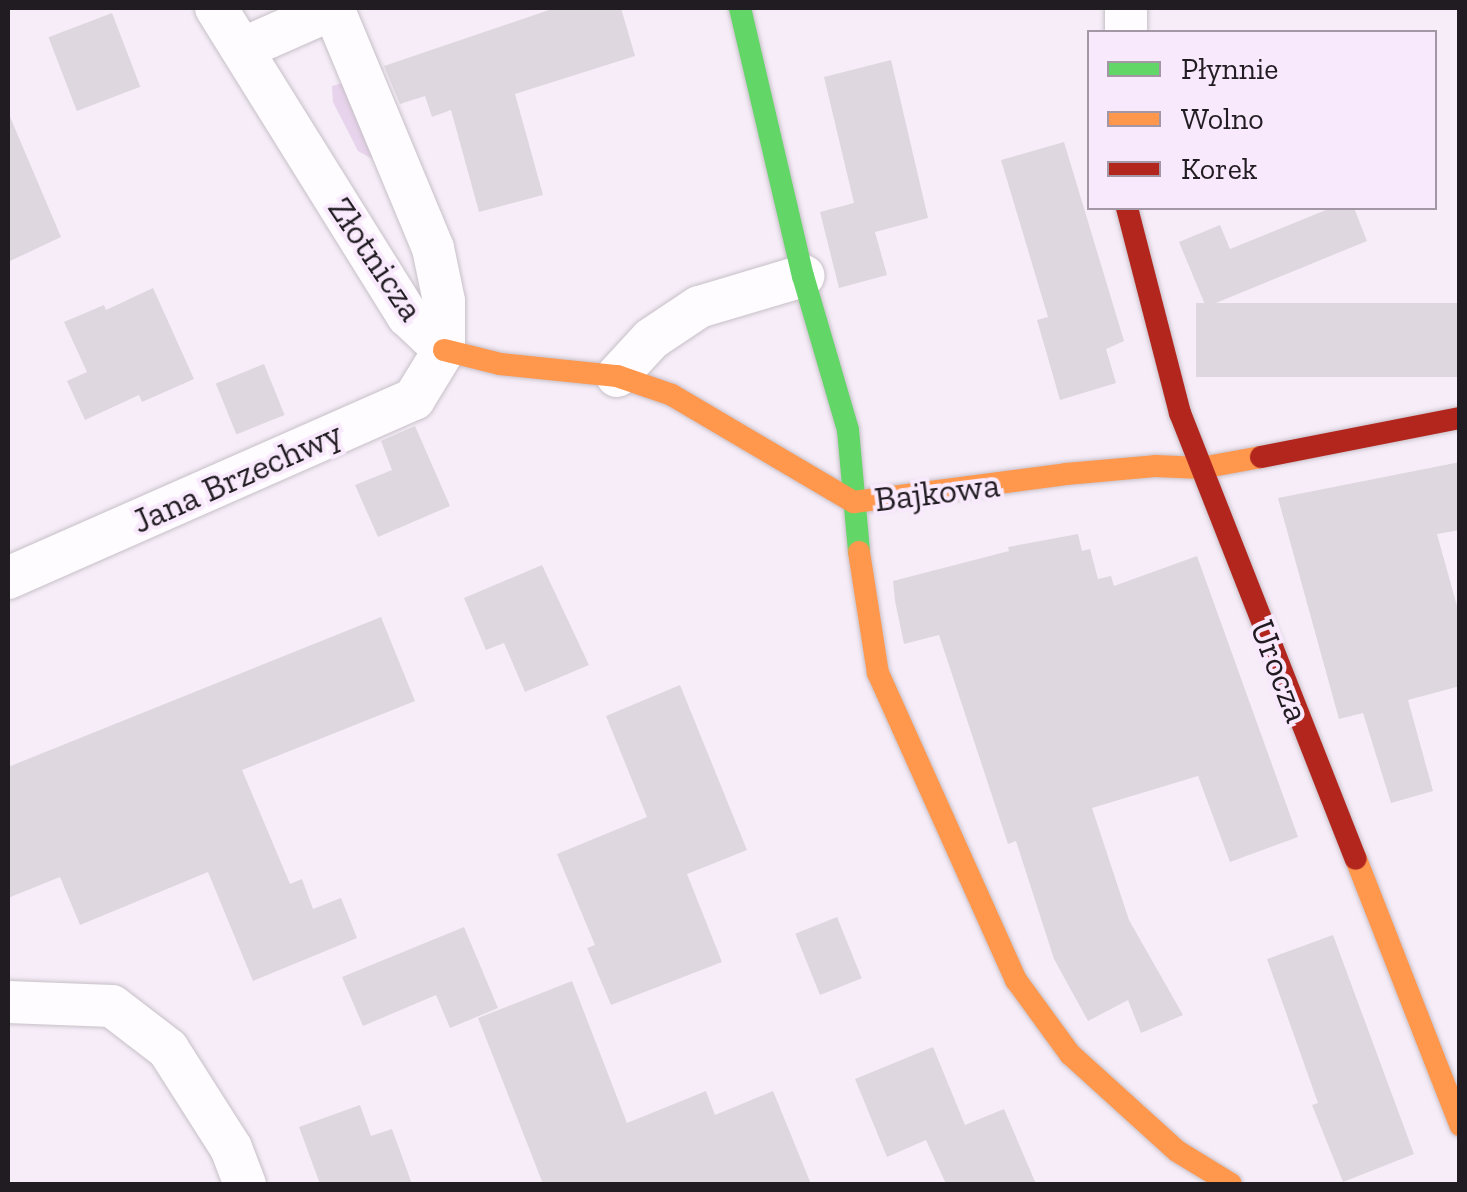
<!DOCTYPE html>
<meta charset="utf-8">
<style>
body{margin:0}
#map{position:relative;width:1467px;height:1192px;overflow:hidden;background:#f6edf8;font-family:"Zilla Slab",serif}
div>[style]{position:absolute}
.green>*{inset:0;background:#e8d3ec}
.building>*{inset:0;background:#ded7df;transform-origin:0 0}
.roads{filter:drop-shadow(0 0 2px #c7c0c8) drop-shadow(0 0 2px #c7c0c8)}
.street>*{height:42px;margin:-21px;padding:0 21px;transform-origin:21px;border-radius:21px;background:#fefcfe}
.fast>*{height:22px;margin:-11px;padding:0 11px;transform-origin:11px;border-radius:11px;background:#63d668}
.slow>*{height:22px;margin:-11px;padding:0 11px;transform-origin:11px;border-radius:11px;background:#ff974d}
.jam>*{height:22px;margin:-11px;padding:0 11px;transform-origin:11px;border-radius:11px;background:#b3261e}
span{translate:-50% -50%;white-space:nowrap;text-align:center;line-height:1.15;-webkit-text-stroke:8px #f9e9fc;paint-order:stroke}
.street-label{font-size:35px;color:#211c22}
.frame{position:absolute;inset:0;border:10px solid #211c22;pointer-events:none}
.legend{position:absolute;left:1087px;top:30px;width:350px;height:180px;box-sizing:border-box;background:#f9e9fc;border:2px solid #a397a5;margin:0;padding:12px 18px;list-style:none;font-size:30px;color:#211c22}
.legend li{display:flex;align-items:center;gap:20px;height:50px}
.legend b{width:50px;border:2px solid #a397a5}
</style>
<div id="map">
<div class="green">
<div style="clip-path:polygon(350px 81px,378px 162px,358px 151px,333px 102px,332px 86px)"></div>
</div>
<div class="building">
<div style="clip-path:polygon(555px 8px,621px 8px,635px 56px,515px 94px,543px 195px,479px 212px,451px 110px,432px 117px,425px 96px,400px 104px,384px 66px)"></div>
<div style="left:112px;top:13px;width:79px;height:68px;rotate:69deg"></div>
<div style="clip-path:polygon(891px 60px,928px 218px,875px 232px,887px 275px,839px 288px,820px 212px,854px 203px,824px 77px)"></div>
<div style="clip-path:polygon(8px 112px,61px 237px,8px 262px)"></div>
<div style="clip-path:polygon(1064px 142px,1124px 341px,1106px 349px,1116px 383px,1060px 400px,1037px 320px,1048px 317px,1001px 160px)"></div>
<div style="clip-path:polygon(1331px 208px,1354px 208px,1367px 241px,1206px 307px,1179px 242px,1220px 225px,1230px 249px)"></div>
<div style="clip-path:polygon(153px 288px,194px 379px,142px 402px,139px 395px,85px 420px,67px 381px,87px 372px,64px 322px,104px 305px,106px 310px)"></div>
<div style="left:1460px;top:303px;width:74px;height:264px;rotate:90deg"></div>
<div style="left:264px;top:364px;width:55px;height:52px;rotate:68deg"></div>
<div style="clip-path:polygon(415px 426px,450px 506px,378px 537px,355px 485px,392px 470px,381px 441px)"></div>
<div style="clip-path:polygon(1460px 462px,1460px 530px,1437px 534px,1460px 617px,1460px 686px,1408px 700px,1433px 791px,1391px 803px,1363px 713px,1339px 719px,1278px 498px)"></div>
<div style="clip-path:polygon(1078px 534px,1082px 551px,1090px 549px,1098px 579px,1111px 576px,1114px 586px,1197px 556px,1298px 837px,1230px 862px,1198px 776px,1092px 808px,1129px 920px,1183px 1015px,1141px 1033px,1128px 1000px,1088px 1021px,1054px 959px,1016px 841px,1008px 844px,939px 635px,904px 644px,895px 601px,893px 581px,1009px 551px,1008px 547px)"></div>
<div style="clip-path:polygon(542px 565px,589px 665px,525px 692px,504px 643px,486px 650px,464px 598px)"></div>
<div style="clip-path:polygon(381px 617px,415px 701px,242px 770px,290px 884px,302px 879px,313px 909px,341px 898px,357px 938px,253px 981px,208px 872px,80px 925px,60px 877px,8px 898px,8px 767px)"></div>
<div style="clip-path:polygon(680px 685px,747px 850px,687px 874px,722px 962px,611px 1005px,587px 948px,595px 945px,557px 854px,647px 817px,606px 716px)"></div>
<div style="left:837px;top:917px;width:66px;height:45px;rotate:68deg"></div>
<div style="clip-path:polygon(464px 927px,498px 1008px,450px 1028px,436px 995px,363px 1026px,342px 977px)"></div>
<div style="clip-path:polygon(1333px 935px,1414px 1154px,1343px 1182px,1312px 1105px,1318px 1103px,1267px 959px)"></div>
<div style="clip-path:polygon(572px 981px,627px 1123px,706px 1091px,715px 1115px,773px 1091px,811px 1184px,543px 1184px,478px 1018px)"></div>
<div style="clip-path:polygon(933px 1047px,965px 1125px,1004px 1109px,1036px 1184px,946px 1184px,926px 1140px,887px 1157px,855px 1079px)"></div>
<div style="clip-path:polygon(360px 1105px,371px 1136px,392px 1129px,412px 1184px,320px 1184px,299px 1127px)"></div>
</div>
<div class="roads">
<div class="street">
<div style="left:216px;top:8px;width:363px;rotate:58.1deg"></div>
<div style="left:408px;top:316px;width:50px;rotate:43.4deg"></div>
<div style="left:333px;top:8px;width:260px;rotate:67.4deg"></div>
<div style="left:433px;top:248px;width:54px;rotate:78.3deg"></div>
<div style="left:444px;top:301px;width:49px;rotate:90deg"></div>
<div style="left:1126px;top:8px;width:24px;rotate:90deg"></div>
<div style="left:242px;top:49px;width:102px;rotate:-23.8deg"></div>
<div style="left:617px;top:376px;width:50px;rotate:-47.4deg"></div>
<div style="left:651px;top:339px;width:58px;rotate:-33.7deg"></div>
<div style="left:699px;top:307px;width:109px;rotate:-16.6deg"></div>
<div style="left:8px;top:578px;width:444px;rotate:-23.8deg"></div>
<div style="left:414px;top:399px;width:57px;rotate:-58.5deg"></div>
<div style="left:8px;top:1002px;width:104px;rotate:2.2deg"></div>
<div style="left:112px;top:1006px;width:71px;rotate:37.5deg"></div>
<div style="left:168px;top:1049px;width:117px;rotate:57.5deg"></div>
<div style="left:231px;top:1148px;width:39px;rotate:69deg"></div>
</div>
<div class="fast">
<div style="left:740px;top:8px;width:275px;rotate:76.8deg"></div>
<div style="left:803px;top:276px;width:160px;rotate:73.7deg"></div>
<div style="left:848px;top:430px;width:122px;rotate:84.8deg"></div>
</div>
<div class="slow">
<div style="left:444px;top:350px;width:58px;rotate:14deg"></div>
<div style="left:500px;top:364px;width:118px;rotate:5.9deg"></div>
<div style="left:617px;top:376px;width:58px;rotate:19.1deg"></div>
<div style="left:672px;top:395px;width:211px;rotate:30.5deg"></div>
<div style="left:854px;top:502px;width:214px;rotate:-7.5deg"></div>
<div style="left:1066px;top:474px;width:89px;rotate:-5.1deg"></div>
<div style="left:1155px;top:466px;width:46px;rotate:2.5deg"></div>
<div style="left:1201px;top:468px;width:61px;rotate:-10.4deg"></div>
<div style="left:859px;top:552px;width:122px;rotate:81.1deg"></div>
<div style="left:878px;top:673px;width:337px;rotate:65.8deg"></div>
<div style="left:1016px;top:980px;width:92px;rotate:53.9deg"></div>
<div style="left:1070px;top:1054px;width:144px;rotate:42.2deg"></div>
<div style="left:1177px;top:1151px;width:63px;rotate:31.4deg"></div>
<div style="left:1356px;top:859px;width:286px;rotate:68.6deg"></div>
</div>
<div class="jam">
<div style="left:1127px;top:208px;width:212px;rotate:75.5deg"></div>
<div style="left:1180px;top:413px;width:479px;rotate:68.5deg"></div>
<div style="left:1261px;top:457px;width:203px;rotate:-11.1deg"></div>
</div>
</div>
<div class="street-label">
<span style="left:376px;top:259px;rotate:56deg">Złotnicza</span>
<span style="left:237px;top:477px;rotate:-24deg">Jana Brzechwy</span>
<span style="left:937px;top:492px;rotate:-7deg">Bajkowa</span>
<span style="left:1280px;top:671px;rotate:69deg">Urocza</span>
</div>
<div class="frame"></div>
<ul class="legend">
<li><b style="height:12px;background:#63d668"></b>Płynnie</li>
<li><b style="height:12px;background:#ff974d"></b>Wolno</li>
<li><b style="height:12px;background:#b3261e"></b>Korek</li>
</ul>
</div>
